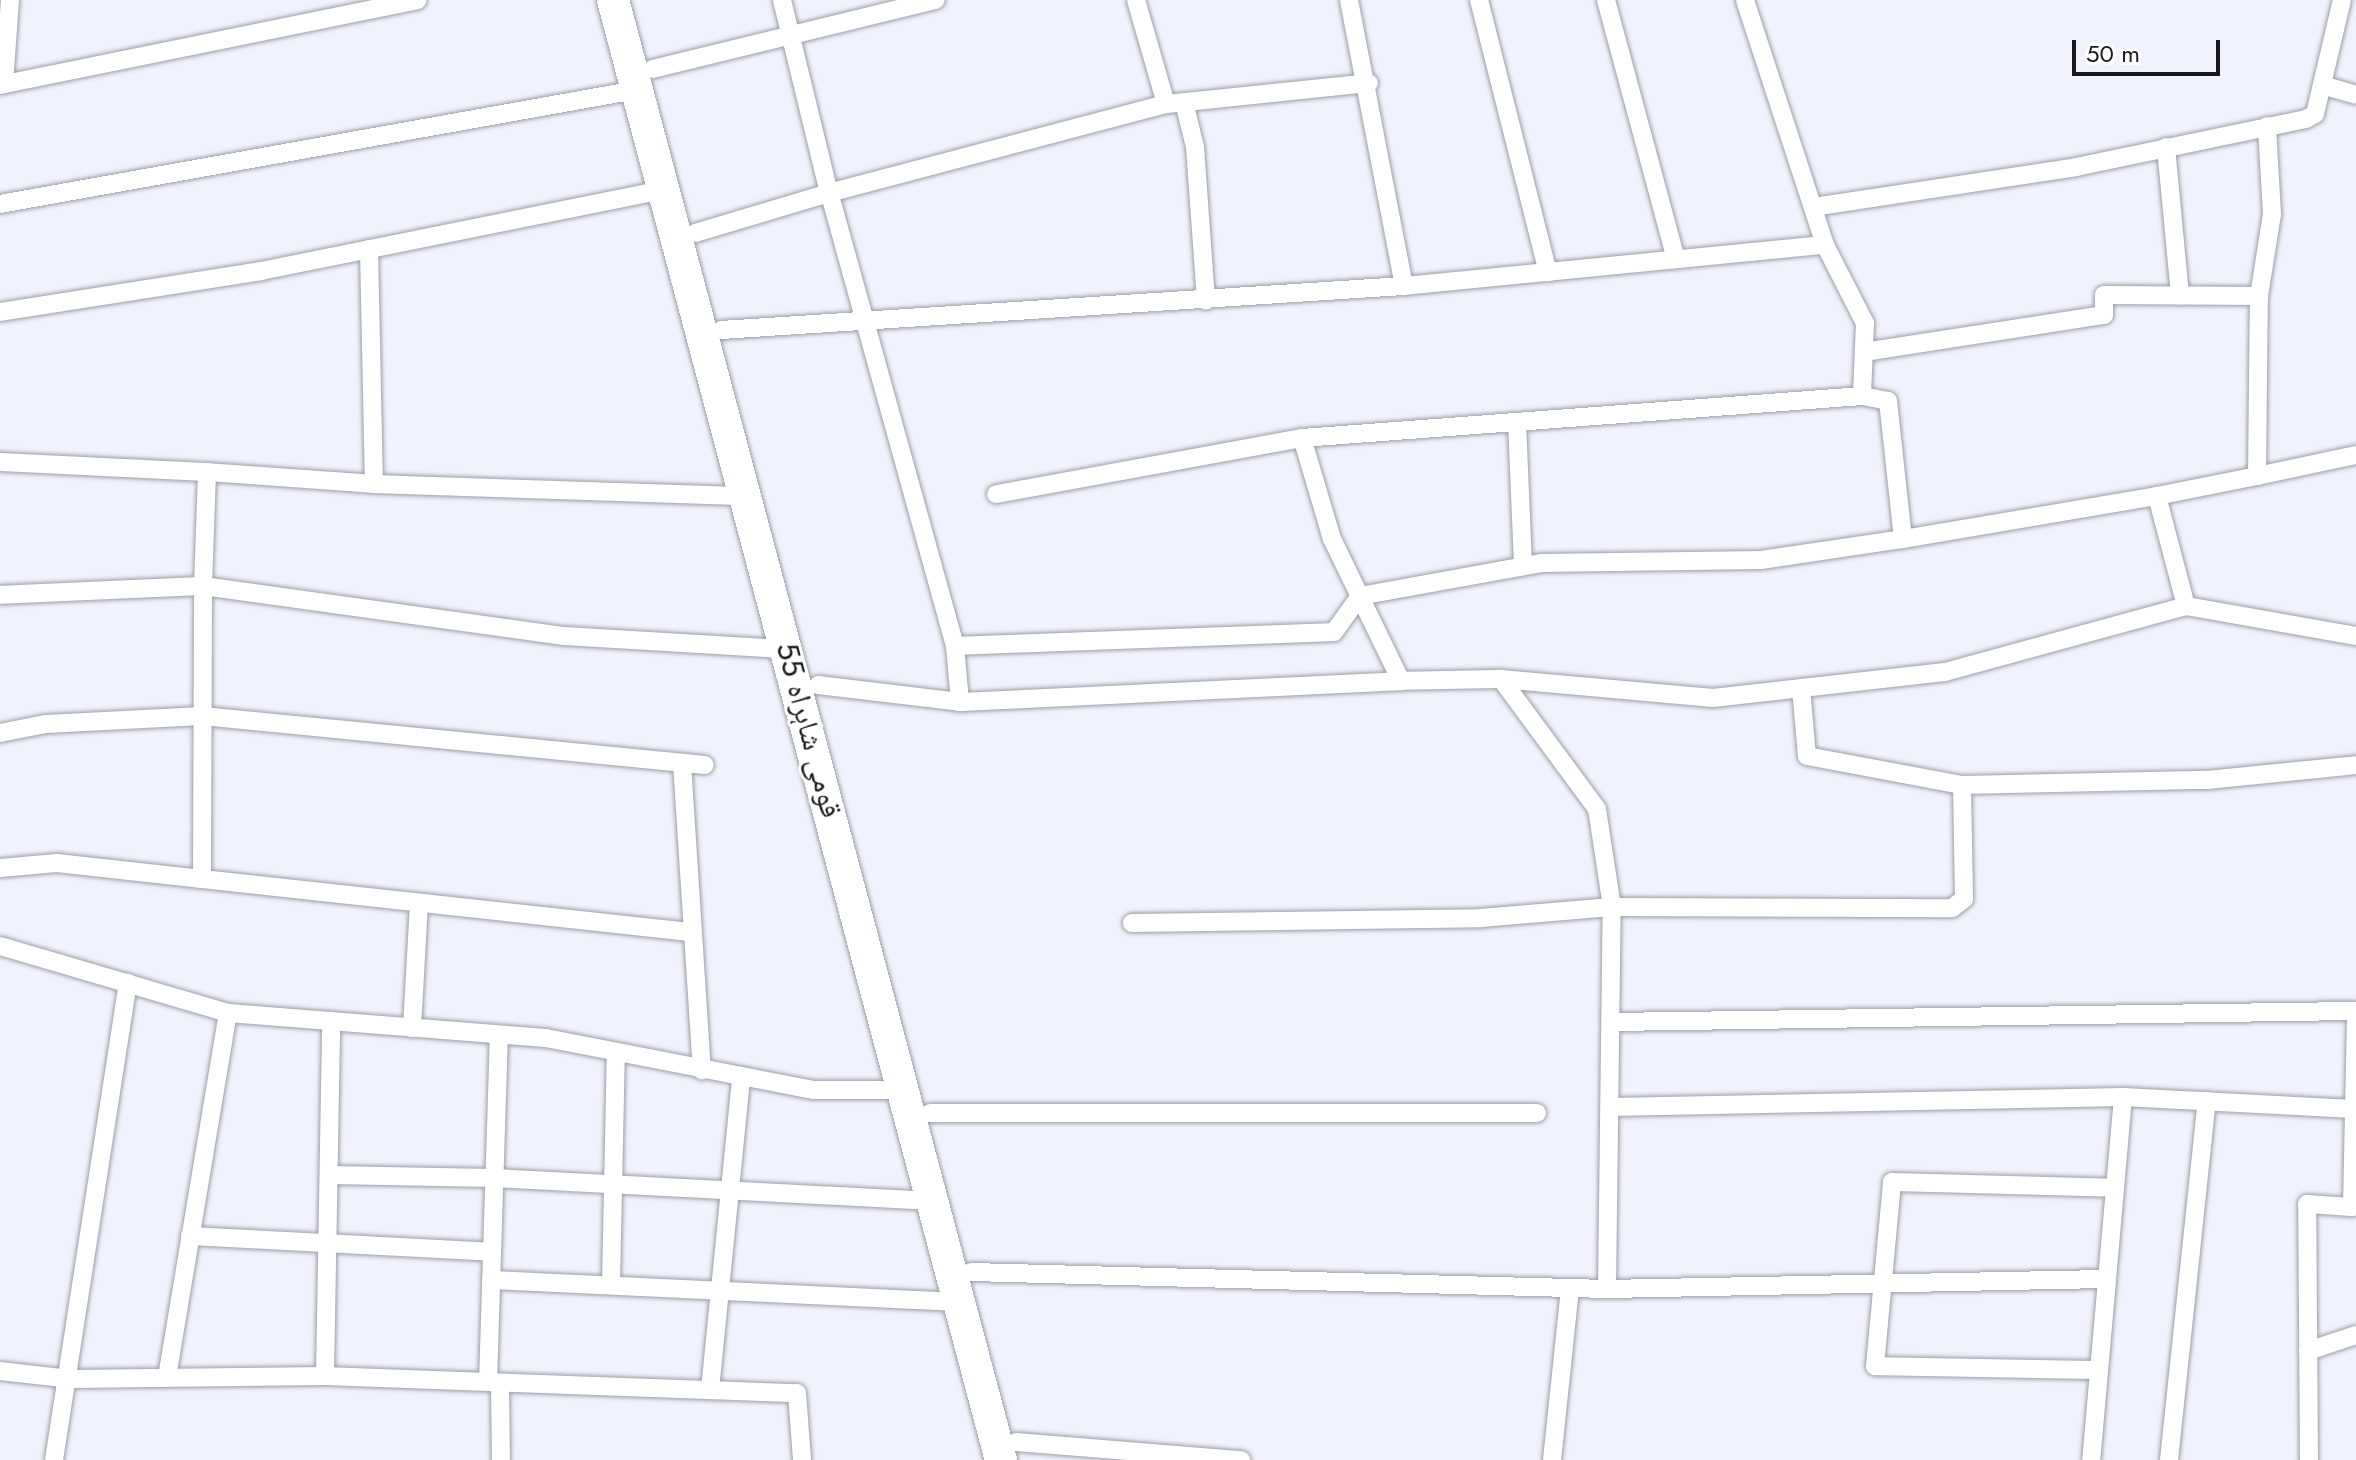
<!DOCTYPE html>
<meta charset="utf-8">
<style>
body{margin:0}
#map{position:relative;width:2356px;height:1460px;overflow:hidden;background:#f0f3fd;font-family:Jost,"Noto Naskh Arabic",sans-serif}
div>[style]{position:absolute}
.roads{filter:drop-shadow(0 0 2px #9b9da7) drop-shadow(0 0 2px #9b9da7)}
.street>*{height:18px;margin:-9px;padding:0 9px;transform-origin:9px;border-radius:9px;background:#fff}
.highway>*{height:32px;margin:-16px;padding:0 16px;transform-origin:16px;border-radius:16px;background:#fff}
span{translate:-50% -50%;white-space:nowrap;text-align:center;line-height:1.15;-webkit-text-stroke:6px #fff;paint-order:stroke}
.street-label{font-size:30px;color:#191a1d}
.scale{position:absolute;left:2072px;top:40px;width:148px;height:36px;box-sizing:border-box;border:4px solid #191a1d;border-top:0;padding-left:10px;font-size:24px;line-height:28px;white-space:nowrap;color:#191a1d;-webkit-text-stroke:6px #fff;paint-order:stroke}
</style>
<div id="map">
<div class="roads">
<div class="street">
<div style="left:1479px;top:0;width:281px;rotate:75.8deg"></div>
<div style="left:1606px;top:0;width:268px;rotate:74.9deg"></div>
<div style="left:652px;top:69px;width:292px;rotate:-13.7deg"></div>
<div style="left:4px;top:84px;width:84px;rotate:-85.9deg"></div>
<div style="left:0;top:85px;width:426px;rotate:-11.5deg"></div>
<div style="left:2322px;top:85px;width:35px;rotate:16deg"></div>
<div style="left:1184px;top:102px;width:46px;rotate:76.3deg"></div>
<div style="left:1195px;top:147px;width:154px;rotate:85.9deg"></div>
<div style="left:1166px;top:104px;width:204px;rotate:-5.9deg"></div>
<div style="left:2166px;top:147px;width:149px;rotate:84.6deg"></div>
<div style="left:0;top:204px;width:646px;rotate:-10.16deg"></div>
<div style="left:1813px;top:207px;width:266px;rotate:-8.6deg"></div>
<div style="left:2076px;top:167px;width:235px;rotate:-11.8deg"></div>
<div style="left:2306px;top:119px;width:10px;rotate:-29deg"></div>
<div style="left:2315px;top:114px;width:117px;rotate:-76.7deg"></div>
<div style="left:695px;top:233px;width:140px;rotate:-16.6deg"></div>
<div style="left:829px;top:193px;width:199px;rotate:-103.7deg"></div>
<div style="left:1825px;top:245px;width:88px;rotate:62.9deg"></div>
<div style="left:1865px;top:323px;width:73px;rotate:92.4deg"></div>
<div style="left:369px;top:249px;width:235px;rotate:88.8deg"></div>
<div style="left:374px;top:484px;width:371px;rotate:1.9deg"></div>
<div style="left:1404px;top:286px;width:423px;rotate:-5.6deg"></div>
<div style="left:1825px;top:245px;width:258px;rotate:-108.1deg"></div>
<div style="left:0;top:312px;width:264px;rotate:-8.9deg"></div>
<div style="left:261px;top:271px;width:409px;rotate:-11.4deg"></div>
<div style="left:721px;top:330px;width:684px;rotate:-3.69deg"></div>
<div style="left:1404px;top:286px;width:291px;rotate:-100.9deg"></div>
<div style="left:1864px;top:352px;width:243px;rotate:-8.8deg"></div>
<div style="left:2104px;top:315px;width:20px;rotate:-90deg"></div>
<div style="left:2104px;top:295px;width:155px;rotate:0.4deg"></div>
<div style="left:1517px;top:422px;width:144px;rotate:87.6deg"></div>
<div style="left:0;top:462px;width:207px;rotate:2.8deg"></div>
<div style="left:207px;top:472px;width:114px;rotate:92deg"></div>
<div style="left:203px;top:586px;width:203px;rotate:177.5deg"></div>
<div style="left:207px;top:472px;width:167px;rotate:4.1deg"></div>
<div style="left:2257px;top:476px;width:101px;rotate:-12deg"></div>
<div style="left:2157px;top:496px;width:102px;rotate:-11.3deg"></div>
<div style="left:2257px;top:476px;width:180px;rotate:-89.4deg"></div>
<div style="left:2259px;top:296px;width:83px;rotate:-81deg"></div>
<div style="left:2272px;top:214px;width:88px;rotate:-93.3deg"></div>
<div style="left:2186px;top:606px;width:173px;rotate:10deg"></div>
<div style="left:955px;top:646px;width:379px;rotate:-2.1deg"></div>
<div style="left:1334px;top:632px;width:44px;rotate:-54.2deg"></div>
<div style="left:1360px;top:596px;width:184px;rotate:-10.3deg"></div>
<div style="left:1541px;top:563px;width:220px;rotate:-0.8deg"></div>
<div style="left:1761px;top:560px;width:144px;rotate:-8.4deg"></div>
<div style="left:1903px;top:539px;width:139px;rotate:-96.2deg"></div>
<div style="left:1888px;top:401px;width:26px;rotate:-169deg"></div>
<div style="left:1862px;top:396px;width:562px;rotate:175.71deg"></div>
<div style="left:1501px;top:679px;width:213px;rotate:5.1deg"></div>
<div style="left:1713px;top:698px;width:233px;rotate:-6.4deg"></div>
<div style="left:1945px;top:672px;width:250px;rotate:-15.3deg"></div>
<div style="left:2186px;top:606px;width:114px;rotate:-104.8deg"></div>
<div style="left:2157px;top:496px;width:258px;rotate:170.4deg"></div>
<div style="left:818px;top:685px;width:143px;rotate:6.8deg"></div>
<div style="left:960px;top:702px;width:56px;rotate:-95.1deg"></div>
<div style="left:955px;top:646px;width:470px;rotate:-105.5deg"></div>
<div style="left:829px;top:193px;width:349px;rotate:-14.8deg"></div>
<div style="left:1166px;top:104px;width:108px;rotate:-106.1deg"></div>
<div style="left:1801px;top:688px;width:68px;rotate:85deg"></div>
<div style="left:1807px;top:756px;width:158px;rotate:10.6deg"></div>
<div style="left:1962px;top:785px;width:245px;rotate:-1.2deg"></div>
<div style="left:2207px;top:780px;width:150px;rotate:-5.7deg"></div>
<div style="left:960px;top:702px;width:441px;rotate:-2.7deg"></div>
<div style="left:1401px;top:681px;width:158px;rotate:-115.9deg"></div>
<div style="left:1332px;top:539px;width:105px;rotate:-106.5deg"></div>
<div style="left:1302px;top:438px;width:311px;rotate:169.6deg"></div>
<div style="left:0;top:733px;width:47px;rotate:-11.1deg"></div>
<div style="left:46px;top:724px;width:156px;rotate:-2.9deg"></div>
<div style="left:202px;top:716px;width:505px;rotate:5.56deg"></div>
<div style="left:682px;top:763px;width:308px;rotate:86.3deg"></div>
<div style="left:0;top:868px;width:57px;rotate:-5deg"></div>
<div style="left:57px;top:863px;width:146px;rotate:6.3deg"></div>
<div style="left:202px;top:879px;width:293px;rotate:-89.8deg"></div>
<div style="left:203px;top:586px;width:365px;rotate:7.9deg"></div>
<div style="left:565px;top:636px;width:222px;rotate:3.4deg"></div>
<div style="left:202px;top:879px;width:493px;rotate:6.2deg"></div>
<div style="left:1132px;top:923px;width:349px;rotate:-0.8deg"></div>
<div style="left:1481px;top:918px;width:131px;rotate:-4.8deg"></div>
<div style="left:1612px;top:907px;width:99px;rotate:-98.7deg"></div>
<div style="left:1597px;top:809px;width:162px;rotate:-126.4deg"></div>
<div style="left:1501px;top:679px;width:100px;rotate:178.9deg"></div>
<div style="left:0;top:946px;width:238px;rotate:16.4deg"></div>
<div style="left:228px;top:1013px;width:319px;rotate:4.5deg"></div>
<div style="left:546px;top:1038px;width:273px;rotate:11deg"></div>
<div style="left:814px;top:1090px;width:89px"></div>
<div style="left:1611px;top:1022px;width:745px;rotate:-0.85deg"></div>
<div style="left:412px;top:1028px;width:125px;rotate:-86.8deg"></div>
<div style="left:2123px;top:1097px;width:231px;rotate:3deg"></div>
<div style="left:1610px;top:1107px;width:513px;rotate:-1.12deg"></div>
<div style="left:2123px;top:1097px;width:364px;rotate:95deg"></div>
<div style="left:930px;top:1113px;width:607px"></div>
<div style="left:329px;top:1175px;width:165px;rotate:1deg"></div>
<div style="left:494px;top:1178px;width:439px;rotate:3deg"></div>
<div style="left:190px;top:1236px;width:302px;rotate:3deg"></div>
<div style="left:971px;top:1272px;width:636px;rotate:1.53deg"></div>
<div style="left:1607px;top:1289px;width:382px;rotate:-89.3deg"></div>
<div style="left:1612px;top:907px;width:340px;rotate:0.2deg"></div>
<div style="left:1952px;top:908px;width:15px;rotate:-37deg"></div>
<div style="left:1964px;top:899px;width:114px;rotate:-91deg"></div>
<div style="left:491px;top:1280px;width:469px;rotate:2.7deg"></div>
<div style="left:611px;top:1284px;width:232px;rotate:-88.8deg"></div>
<div style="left:1607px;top:1289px;width:500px;rotate:-1.15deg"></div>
<div style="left:2308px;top:1351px;width:51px;rotate:-18.4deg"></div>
<div style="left:2099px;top:1370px;width:224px;rotate:-179deg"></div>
<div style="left:1875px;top:1366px;width:185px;rotate:-84.7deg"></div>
<div style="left:1892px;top:1182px;width:223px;rotate:1.5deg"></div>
<div style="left:0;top:1371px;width:70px;rotate:6.5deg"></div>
<div style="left:70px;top:1379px;width:255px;rotate:-0.7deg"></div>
<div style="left:325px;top:1376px;width:472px;rotate:2.1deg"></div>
<div style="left:797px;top:1393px;width:67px;rotate:85.7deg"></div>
<div style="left:325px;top:1376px;width:355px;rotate:-89deg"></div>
<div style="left:167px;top:1377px;width:369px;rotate:-80.5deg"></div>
<div style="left:488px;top:1382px;width:347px;rotate:-88.2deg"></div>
<div style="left:500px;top:1383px;width:77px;rotate:89.3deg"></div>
<div style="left:710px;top:1390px;width:315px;rotate:-84.3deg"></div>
<div style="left:1016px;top:1442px;width:226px;rotate:4.6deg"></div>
<div style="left:54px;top:1460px;width:483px;rotate:-81.2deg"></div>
<div style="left:1552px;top:1460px;width:173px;rotate:-84deg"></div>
<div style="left:2169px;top:1460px;width:361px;rotate:-84deg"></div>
<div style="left:2309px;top:1460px;width:256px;rotate:-90.4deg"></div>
<div style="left:2307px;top:1204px;width:45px;rotate:3.8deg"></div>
<div style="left:2352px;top:1207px;width:185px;rotate:-88.8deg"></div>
</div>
<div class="highway">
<div style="left:613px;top:0;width:1511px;rotate:75.12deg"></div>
</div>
</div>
<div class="street-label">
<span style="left:809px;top:730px;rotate:75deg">قومی شاہراہ 55</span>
</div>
<div class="scale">50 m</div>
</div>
